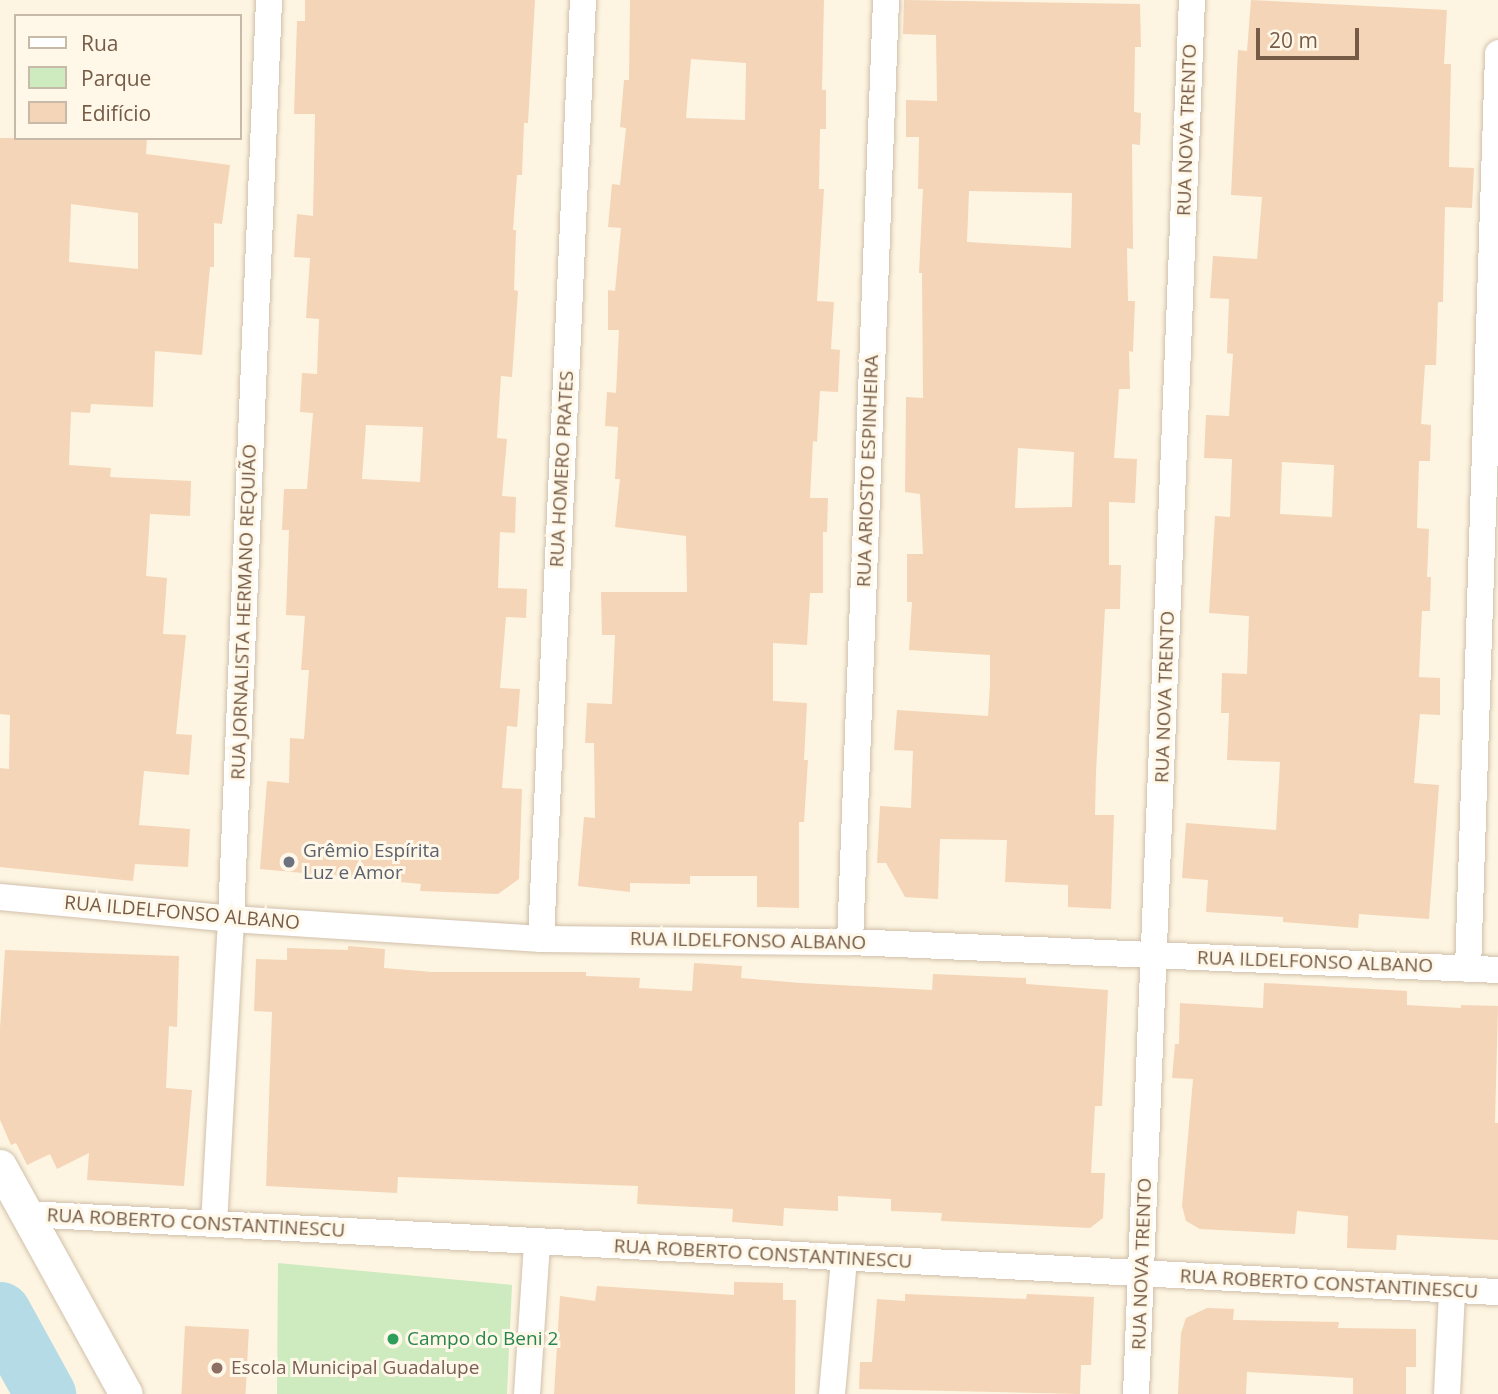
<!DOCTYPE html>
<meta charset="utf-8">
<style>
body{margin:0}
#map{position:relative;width:1498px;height:1394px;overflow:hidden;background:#fdf5e1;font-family:"Open Sans",sans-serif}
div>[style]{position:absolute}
.green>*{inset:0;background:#cdebbf}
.river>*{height:61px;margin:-30.5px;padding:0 30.5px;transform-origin:30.5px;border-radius:30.5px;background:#b5dbe7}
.building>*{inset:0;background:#f4d5b8;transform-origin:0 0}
.roads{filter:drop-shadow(0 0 2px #d1c0ab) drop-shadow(0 0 2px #d1c0ab)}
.minor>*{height:26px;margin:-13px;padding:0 13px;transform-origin:13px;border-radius:13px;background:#fff}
.tertiary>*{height:33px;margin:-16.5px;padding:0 16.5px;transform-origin:16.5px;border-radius:16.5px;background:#fff}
.dots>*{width:19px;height:19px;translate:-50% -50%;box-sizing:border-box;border:4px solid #fff8e9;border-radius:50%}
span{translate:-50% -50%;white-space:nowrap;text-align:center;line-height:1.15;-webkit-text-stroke:6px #fff8e9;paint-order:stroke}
.street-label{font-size:19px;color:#765c47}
.worship-label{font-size:19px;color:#5b616d}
.left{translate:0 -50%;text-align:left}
.leisure-label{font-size:19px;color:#27864d}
.education-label{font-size:19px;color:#785e54}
.legend{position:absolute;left:14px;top:14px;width:228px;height:126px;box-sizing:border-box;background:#fff8e9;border:2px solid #c8baa8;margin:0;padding:9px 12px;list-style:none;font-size:21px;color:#765c47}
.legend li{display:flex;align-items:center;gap:14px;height:35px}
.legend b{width:35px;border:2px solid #c8baa8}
.scale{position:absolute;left:1256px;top:28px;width:103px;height:32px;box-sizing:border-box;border:4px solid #765c47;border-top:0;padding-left:9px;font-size:21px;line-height:24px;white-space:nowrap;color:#765c47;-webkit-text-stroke:5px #fff8e9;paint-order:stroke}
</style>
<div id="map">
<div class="green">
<div style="clip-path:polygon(278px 1263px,512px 1285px,507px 1394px,277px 1394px)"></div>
</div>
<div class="river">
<div style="left:0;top:1312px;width:94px;rotate:61.2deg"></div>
</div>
<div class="building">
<div style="clip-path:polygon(evenodd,305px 0,535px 0,528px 123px,524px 123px,522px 175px,517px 175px,513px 230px,516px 230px,514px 290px,518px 291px,512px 377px,501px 376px,497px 438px,507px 439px,502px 496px,516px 497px,515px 533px,500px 532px,498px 588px,527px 589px,526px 618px,506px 617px,500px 688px,520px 689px,517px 727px,507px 726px,502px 788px,522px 789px,519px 879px,498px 894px,420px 891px,421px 884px,260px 869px,267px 781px,289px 783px,290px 738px,304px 739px,309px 670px,301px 670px,305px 616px,286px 615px,289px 530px,282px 530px,284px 489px,307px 489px,313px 413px,300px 412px,302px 373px,317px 374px,319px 319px,306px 318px,310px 258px,294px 257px,297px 214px,313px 216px,315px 114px,294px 114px,297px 21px,305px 21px,305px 0,366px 425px,423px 427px,420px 482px,362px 479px,366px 425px)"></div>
<div style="clip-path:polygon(evenodd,630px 0,824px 0,822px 90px,826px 90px,826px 129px,820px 129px,819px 189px,824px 189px,817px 301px,834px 302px,831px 349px,840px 350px,838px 392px,820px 391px,817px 442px,813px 441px,810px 498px,828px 498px,827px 532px,823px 532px,823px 593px,810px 593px,807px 645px,773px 643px,773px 701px,807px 703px,804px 760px,808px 760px,804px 822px,799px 822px,799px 908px,757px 907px,757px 876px,690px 876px,690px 884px,630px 883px,630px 892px,578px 886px,584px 817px,595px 818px,594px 743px,585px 743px,587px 703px,612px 704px,615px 635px,602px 635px,601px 592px,687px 592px,686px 536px,615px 527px,620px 479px,615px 479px,618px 427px,605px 426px,607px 392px,616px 393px,619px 330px,608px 330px,608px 290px,615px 291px,621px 228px,608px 227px,612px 184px,620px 185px,626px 128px,620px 127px,624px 80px,629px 80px,630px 0,691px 59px,746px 63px,745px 120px,686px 118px,691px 59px)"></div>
<div style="clip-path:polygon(evenodd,904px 0,1140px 4px,1141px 47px,1135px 47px,1134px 112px,1141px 113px,1140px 145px,1132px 144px,1133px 249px,1127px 248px,1128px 301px,1135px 301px,1133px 352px,1129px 351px,1130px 389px,1119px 389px,1114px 458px,1137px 459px,1135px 503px,1109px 502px,1109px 565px,1121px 565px,1120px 609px,1105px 609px,1096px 772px,1095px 815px,1114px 815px,1111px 909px,1068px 907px,1068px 885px,1005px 882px,1007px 840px,940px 839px,938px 899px,905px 897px,886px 863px,877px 863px,880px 806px,911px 808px,913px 751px,894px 750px,897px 710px,988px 716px,990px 685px,990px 655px,909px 650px,912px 602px,907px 602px,907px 554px,923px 554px,920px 494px,905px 492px,906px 397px,923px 398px,922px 273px,919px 273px,923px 189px,918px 189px,919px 137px,906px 137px,906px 100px,937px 101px,936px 35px,903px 34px,904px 0,969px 191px,1072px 193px,1071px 248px,967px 242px,969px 191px,904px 0,1018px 448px,1074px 452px,1072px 507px,1015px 508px,1018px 448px)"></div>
<div style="clip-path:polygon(evenodd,1251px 0,1447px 10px,1444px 64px,1451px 64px,1449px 167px,1474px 168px,1472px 208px,1445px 207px,1443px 302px,1438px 302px,1436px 365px,1425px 365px,1421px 424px,1431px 425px,1430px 461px,1419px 461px,1417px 528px,1429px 529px,1427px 577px,1431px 577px,1430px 611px,1422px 611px,1419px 677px,1440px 678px,1440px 715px,1420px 714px,1414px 783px,1439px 785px,1429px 919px,1359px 914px,1358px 928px,1283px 922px,1283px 917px,1206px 912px,1208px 880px,1182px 878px,1186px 823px,1276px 830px,1280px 762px,1227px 760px,1229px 713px,1221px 713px,1222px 673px,1247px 674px,1249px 616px,1209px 613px,1215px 516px,1230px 517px,1232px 459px,1204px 458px,1206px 415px,1229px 416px,1233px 354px,1227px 353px,1229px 299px,1210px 298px,1213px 256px,1257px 259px,1262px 197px,1231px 195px,1238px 50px,1247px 51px,1251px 0,1282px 462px,1334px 465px,1332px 517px,1280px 514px,1282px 462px)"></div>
<div style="clip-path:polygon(evenodd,0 138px,147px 138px,146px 154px,230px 165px,222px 224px,214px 223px,214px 267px,210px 267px,202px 355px,155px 351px,153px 407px,91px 404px,90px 413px,71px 412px,69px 465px,111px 468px,110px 477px,191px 481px,190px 516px,150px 514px,146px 576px,167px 578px,163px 634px,186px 635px,176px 734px,192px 735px,189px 775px,144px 771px,139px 825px,190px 829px,188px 867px,135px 864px,133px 881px,0 867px,0 768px,9px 769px,10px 715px,0 714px,0 138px,71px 204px,138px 213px,138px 269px,69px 262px,71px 204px)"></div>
<div style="clip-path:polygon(348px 946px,385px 949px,384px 968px,432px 972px,586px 972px,586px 976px,640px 978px,639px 988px,692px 991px,694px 963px,742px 966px,741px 978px,801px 983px,932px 990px,933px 974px,1026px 978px,1026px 984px,1108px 990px,1102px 1106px,1095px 1106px,1091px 1173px,1105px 1173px,1103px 1218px,1090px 1228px,941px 1221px,942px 1213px,891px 1211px,891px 1199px,838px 1196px,838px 1211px,784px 1208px,783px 1226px,732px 1222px,733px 1209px,637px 1204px,638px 1186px,398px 1177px,397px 1193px,266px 1186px,272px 1012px,254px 1011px,256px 959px,287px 960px,287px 948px,348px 950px)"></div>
<div style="clip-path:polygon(5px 950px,179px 956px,177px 1027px,169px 1026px,166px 1088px,192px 1090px,184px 1186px,87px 1180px,89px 1153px,57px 1169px,50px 1154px,27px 1165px,16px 1143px,11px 1145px,0 1120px,0 1028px)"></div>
<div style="clip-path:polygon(1264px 983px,1407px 991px,1407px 1005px,1461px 1008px,1461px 1005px,1498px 1006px,1495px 1123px,1498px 1123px,1498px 1240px,1397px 1235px,1396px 1250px,1347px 1248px,1348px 1216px,1297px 1211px,1295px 1234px,1200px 1229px,1186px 1221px,1182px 1206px,1193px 1079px,1172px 1078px,1175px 1044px,1179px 1044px,1180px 1003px,1263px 1008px)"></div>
<div style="clip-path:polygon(734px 1282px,783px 1283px,783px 1300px,796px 1300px,795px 1394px,554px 1394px,560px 1296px,595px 1301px,597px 1286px,734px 1295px)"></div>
<div style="clip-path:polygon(905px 1294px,1026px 1299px,1027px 1294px,1094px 1297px,1091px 1365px,1081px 1365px,1080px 1394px,859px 1389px,860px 1362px,872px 1362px,877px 1299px,905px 1301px)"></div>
<div style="clip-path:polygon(1207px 1308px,1234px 1309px,1233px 1320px,1339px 1322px,1338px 1328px,1416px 1329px,1416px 1367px,1406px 1367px,1406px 1394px,1353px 1394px,1353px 1378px,1247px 1372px,1246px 1394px,1178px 1394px,1181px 1333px,1186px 1318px)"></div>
<div style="left:185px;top:1326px;width:64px;height:68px;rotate:3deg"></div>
</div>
<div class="roads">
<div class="minor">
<div style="left:0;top:897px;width:232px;rotate:5.4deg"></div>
<div style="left:231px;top:919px;width:311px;rotate:3.7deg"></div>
<div style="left:541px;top:939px;width:309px;rotate:0.6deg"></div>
<div style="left:850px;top:942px;width:649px;rotate:2.47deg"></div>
<div style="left:541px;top:939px;width:940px;rotate:-87.44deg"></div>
<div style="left:850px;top:942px;width:943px;rotate:-87.81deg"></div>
<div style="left:1468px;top:969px;width:916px;rotate:-88.12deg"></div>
<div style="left:27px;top:1214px;width:1473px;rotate:3.04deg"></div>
<div style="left:214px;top:1224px;width:305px;rotate:-86.8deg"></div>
<div style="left:231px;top:919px;width:920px;rotate:-87.63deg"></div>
<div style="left:527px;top:1394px;width:152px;rotate:-86.2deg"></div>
<div style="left:832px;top:1394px;width:136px;rotate:-84.9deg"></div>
<div style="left:1136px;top:1394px;width:1395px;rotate:-87.7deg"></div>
<div style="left:1447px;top:1394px;width:104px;rotate:-87.2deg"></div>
</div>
<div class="tertiary">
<div style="left:0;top:1166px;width:260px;rotate:61.1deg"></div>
</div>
</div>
<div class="dots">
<div style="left:289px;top:862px;background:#6b7280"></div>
<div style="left:393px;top:1339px;background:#2e9e5b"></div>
<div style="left:217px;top:1368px;background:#8d6e63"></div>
</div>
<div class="street-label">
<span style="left:1187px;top:130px;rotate:-88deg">RUA NOVA TRENTO</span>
<span style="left:562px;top:469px;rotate:-87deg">RUA HOMERO PRATES</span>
<span style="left:868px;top:471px;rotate:-88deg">RUA ARIOSTO ESPINHEIRA</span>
<span style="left:244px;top:612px;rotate:-88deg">RUA JORNALISTA HERMANO REQUIÃO</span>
<span style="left:1165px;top:697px;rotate:-88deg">RUA NOVA TRENTO</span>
<span style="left:182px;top:913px;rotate:5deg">RUA ILDELFONSO ALBANO</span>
<span style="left:748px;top:941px;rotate:1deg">RUA ILDELFONSO ALBANO</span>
<span style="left:1315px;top:962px;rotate:2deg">RUA ILDELFONSO ALBANO</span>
<span style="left:196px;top:1223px;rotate:3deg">RUA ROBERTO CONSTANTINESCU</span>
<span style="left:763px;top:1254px;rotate:3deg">RUA ROBERTO CONSTANTINESCU</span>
<span style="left:1142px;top:1264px;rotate:-88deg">RUA NOVA TRENTO</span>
<span style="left:1329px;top:1284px;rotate:3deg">RUA ROBERTO CONSTANTINESCU</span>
</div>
<div class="worship-label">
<span class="left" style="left:303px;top:862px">Grêmio Espírita<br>Luz e Amor</span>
</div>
<div class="leisure-label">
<span class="left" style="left:407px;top:1339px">Campo do Beni 2</span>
</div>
<div class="education-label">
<span class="left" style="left:231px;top:1368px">Escola Municipal Guadalupe</span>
</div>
<ul class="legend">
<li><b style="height:9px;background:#fff"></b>Rua</li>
<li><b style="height:19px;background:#cdebbf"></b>Parque</li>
<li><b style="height:19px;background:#f4d5b8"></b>Edifício</li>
</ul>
<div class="scale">20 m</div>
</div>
